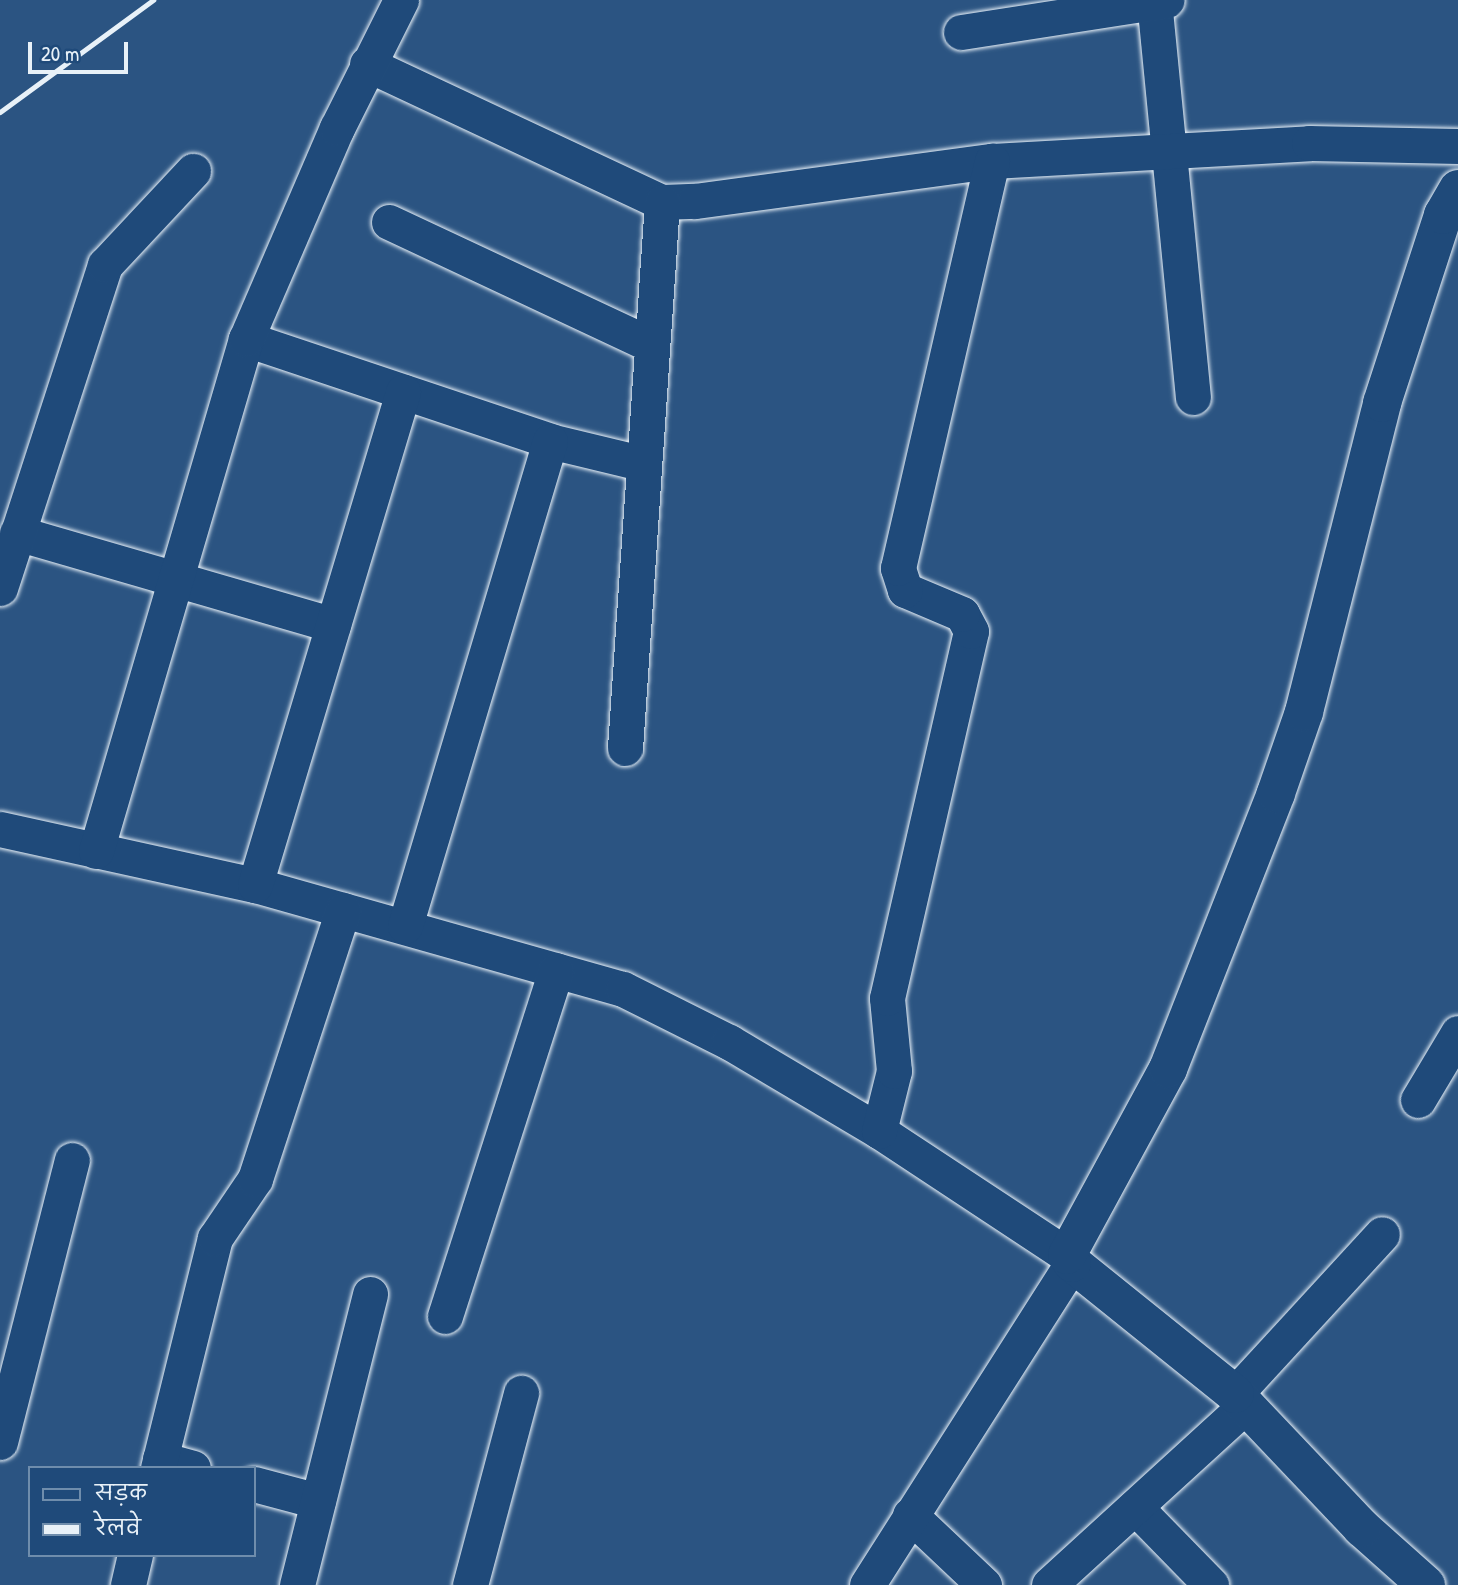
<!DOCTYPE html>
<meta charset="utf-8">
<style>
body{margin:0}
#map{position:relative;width:1458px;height:1585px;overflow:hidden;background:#2b5482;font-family:"Patrick Hand","Playpen Sans Deva",sans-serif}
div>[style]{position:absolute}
.roads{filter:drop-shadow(0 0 2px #e8f1f8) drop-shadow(0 0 2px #e8f1f8)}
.street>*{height:35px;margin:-17.5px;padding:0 17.5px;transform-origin:17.5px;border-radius:17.5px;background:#1f4a7a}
.secondary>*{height:38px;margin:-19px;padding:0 19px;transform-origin:19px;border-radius:19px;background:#1f4a7a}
.rail>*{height:5px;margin:-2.5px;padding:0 2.5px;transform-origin:2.5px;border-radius:2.5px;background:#e8f1f8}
span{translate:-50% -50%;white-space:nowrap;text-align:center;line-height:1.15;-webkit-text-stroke:5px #1f4a7a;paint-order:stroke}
.legend{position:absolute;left:28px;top:1466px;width:228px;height:91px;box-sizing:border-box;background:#1f4a7a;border:2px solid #6f8dac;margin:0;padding:9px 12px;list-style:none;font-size:21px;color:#e8f1f8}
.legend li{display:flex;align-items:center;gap:14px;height:35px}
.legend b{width:35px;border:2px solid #6f8dac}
.scale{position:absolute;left:28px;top:42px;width:100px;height:32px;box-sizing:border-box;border:4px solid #e8f1f8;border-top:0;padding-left:9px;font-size:21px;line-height:24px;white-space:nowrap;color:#e8f1f8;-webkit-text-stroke:5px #1f4a7a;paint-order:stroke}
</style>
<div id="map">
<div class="roads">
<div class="street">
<div style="left:1154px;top:0;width:399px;rotate:84.4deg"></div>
<div style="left:961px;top:32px;width:208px;rotate:-8.8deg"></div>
<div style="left:367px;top:64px;width:326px;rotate:25.1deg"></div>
<div style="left:662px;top:202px;width:33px;rotate:-2deg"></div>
<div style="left:695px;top:201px;width:300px;rotate:-7.7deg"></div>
<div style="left:992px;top:161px;width:318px;rotate:-3.2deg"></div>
<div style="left:1309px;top:143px;width:149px;rotate:1.2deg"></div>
<div style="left:389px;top:222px;width:289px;rotate:25.1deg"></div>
<div style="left:246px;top:339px;width:321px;rotate:18.5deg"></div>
<div style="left:550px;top:441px;width:94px;rotate:13.6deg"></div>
<div style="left:17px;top:533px;width:329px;rotate:16.2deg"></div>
<div style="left:0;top:588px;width:340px;rotate:-72deg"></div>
<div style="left:105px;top:265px;width:129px;rotate:-46.9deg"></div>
<div style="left:625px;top:748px;width:547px;rotate:-86.12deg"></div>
<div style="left:0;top:829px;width:261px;rotate:12.4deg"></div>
<div style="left:255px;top:885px;width:382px;rotate:15.8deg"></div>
<div style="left:623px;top:989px;width:119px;rotate:26.6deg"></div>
<div style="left:729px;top:1042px;width:174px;rotate:30.7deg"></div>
<div style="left:879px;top:1131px;width:225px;rotate:33.4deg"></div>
<div style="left:96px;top:851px;width:534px;rotate:-73.67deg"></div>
<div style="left:246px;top:339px;width:230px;rotate:-66.7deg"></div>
<div style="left:337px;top:128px;width:143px;rotate:-63.4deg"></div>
<div style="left:255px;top:885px;width:515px;rotate:-73.29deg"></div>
<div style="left:405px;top:926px;width:506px;rotate:-73.35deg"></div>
<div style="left:1418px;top:1100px;width:78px;rotate:-59.2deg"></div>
<div style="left:879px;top:1131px;width:62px;rotate:-76deg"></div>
<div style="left:894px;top:1071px;width:73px;rotate:-95.5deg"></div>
<div style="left:887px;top:998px;width:376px;rotate:-77.1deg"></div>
<div style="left:971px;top:631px;width:19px;rotate:-118deg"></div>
<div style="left:962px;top:614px;width:62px;rotate:-157.2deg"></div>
<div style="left:905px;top:590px;width:23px;rotate:-108deg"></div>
<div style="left:898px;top:568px;width:418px;rotate:-77deg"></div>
<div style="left:445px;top:1316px;width:363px;rotate:-72.2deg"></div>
<div style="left:1235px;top:1394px;width:217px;rotate:-47.4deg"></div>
<div style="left:0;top:1442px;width:291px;rotate:-75.7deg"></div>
<div style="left:160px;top:1459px;width:34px;rotate:15deg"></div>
<div style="left:158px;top:1468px;width:237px;rotate:-76.1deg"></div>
<div style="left:215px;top:1238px;width:71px;rotate:-55.9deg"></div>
<div style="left:255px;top:1179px;width:283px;rotate:-71.9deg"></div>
<div style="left:254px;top:1484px;width:66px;rotate:14.9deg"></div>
<div style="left:1135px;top:1507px;width:109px;rotate:45.7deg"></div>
<div style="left:910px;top:1515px;width:102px;rotate:43.4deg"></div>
<div style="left:128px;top:1585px;width:31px;rotate:-77deg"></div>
<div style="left:297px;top:1585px;width:300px;rotate:-75.9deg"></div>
<div style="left:470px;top:1585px;width:199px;rotate:-75.1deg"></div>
<div style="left:867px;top:1585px;width:382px;rotate:-57.5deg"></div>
<div style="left:1049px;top:1585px;width:267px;rotate:-42.4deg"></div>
</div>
<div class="secondary">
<div style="left:1426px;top:1585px;width:86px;rotate:-138.3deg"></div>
<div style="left:1362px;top:1528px;width:185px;rotate:-133.5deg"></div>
<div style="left:1235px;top:1394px;width:209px;rotate:-141.2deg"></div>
<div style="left:1072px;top:1263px;width:9px;rotate:-122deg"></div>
<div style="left:1067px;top:1255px;width:212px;rotate:-61.5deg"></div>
<div style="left:1168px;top:1069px;width:296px;rotate:-68.6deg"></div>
<div style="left:1276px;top:793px;width:86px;rotate:-70.9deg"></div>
<div style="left:1304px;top:712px;width:319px;rotate:-75.8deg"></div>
<div style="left:1382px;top:403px;width:198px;rotate:-72deg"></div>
<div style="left:1443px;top:215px;width:30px;rotate:-60deg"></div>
</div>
</div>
<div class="rail">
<div style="left:0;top:112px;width:190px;rotate:-36.2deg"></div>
</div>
<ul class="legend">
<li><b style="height:9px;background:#1f4a7a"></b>सड़क</li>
<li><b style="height:9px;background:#e8f1f8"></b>रेलवे</li>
</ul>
<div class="scale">20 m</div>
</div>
